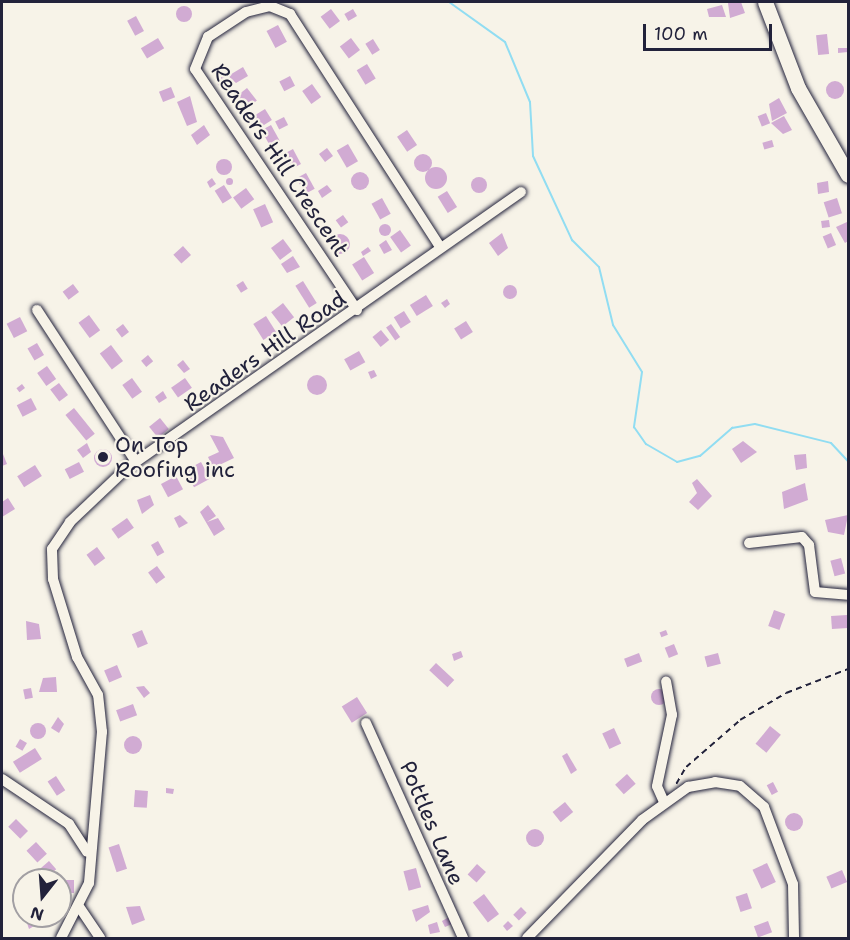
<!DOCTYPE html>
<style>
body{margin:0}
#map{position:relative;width:850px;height:940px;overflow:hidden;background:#f7f3e8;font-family:"Shantell Sans",sans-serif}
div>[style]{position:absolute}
.stream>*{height:2px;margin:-1px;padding:0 1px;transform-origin:1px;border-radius:1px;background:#91ddf2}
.building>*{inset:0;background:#d1abd3;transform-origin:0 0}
.round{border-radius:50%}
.path>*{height:1.5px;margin-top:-0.75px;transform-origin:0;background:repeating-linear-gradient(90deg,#22223b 0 6px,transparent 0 10.5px)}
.roads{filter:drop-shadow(0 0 2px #22223b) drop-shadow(0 0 2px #22223b)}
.street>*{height:10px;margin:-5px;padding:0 5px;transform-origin:5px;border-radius:5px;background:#f7f3e8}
.secondary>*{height:15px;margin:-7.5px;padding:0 7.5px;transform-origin:7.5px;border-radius:7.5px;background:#f7f3e8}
.dots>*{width:16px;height:16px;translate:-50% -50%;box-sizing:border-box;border:3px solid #f7f3e8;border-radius:50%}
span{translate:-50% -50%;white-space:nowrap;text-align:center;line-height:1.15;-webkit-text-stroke:4.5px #f7f3e8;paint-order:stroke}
.street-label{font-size:22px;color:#22223b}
.poi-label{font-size:22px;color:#22223b}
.left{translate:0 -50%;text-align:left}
.frame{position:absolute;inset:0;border:3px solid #22223b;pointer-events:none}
.north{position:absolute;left:12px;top:868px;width:60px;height:60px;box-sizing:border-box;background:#f7f3e8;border:2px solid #a29fa3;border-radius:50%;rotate:197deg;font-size:16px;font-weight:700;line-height:24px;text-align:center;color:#22223b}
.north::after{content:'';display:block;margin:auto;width:21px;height:27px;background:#22223b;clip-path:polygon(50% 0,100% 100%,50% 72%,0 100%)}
.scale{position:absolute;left:643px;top:24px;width:129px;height:27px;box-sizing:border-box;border:3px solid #22223b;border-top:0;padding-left:8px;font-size:18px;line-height:21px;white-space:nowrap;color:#22223b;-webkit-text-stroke:4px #f7f3e8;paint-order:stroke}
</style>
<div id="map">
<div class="stream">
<div style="left:449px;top:2px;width:69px;rotate:35.5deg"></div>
<div style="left:505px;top:42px;width:65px;rotate:67.4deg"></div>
<div style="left:530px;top:102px;width:54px;rotate:86.8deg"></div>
<div style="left:533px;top:156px;width:93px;rotate:65.1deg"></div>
<div style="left:572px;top:240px;width:38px;rotate:45deg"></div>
<div style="left:599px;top:267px;width:60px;rotate:76.4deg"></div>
<div style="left:613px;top:325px;width:55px;rotate:58.3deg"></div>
<div style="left:642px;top:372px;width:56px;rotate:98.3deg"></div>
<div style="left:634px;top:427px;width:21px;rotate:55deg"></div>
<div style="left:646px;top:444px;width:36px;rotate:30deg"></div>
<div style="left:677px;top:462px;width:24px;rotate:-15deg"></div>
<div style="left:700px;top:456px;width:43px;rotate:-41.2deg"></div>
<div style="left:732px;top:428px;width:23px;rotate:-10deg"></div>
<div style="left:755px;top:424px;width:78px;rotate:14deg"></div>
<div style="left:831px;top:443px;width:25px;rotate:47deg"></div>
</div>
<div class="building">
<div style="clip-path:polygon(741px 2px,745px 13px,730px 18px,728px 3px)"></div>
<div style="clip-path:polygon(722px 5px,726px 17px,709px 17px,707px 9px)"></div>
<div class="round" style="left:176px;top:6px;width:16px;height:16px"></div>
<div style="left:331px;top:9px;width:15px;height:13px;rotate:53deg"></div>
<div style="left:353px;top:9px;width:8px;height:10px;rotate:60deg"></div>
<div style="left:136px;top:16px;width:17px;height:10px;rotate:62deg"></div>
<div style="left:278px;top:25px;width:19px;height:13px;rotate:62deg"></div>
<div style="left:827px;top:34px;width:20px;height:11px;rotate:84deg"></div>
<div style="left:158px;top:38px;width:12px;height:20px;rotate:59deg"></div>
<div style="left:351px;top:38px;width:15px;height:14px;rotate:53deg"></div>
<div style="left:373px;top:39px;width:13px;height:9px;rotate:58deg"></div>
<div style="clip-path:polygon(838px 48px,848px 48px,848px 52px,838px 53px)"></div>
<div style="left:367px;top:64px;width:17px;height:12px;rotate:59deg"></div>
<div style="clip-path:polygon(243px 67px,248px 76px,236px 83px,228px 76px)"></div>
<div style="left:223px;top:74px;width:14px;height:10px;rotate:56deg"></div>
<div style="left:290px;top:76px;width:11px;height:12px;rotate:63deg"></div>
<div class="round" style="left:826px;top:81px;width:18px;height:18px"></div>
<div style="left:312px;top:84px;width:16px;height:12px;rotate:55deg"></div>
<div style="left:171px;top:87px;width:11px;height:13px;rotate:68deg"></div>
<div style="left:247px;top:88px;width:16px;height:12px;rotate:52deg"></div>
<div style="clip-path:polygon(190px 96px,197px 122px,187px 126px,177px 102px)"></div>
<div style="clip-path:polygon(779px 98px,787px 113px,772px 121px,769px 104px)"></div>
<div style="left:265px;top:109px;width:13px;height:14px;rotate:58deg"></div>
<div style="left:766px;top:113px;width:11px;height:9px;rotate:68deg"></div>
<div style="clip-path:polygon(784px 116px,792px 130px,783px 134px,771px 123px)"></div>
<div style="left:284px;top:117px;width:9px;height:10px;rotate:63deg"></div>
<div style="clip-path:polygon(204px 125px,210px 135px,197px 145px,191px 135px)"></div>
<div style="left:271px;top:125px;width:18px;height:11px;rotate:61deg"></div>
<div style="left:407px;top:130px;width:18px;height:12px;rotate:56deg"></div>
<div style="left:772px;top:140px;width:7px;height:10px;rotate:74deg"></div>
<div style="left:348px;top:144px;width:20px;height:13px;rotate:60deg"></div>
<div style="left:327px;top:148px;width:10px;height:10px;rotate:53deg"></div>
<div style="left:293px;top:149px;width:17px;height:14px;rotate:62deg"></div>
<div class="round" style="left:414px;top:154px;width:18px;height:18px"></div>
<div class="round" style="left:216px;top:159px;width:16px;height:16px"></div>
<div class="round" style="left:425px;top:167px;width:22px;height:22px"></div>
<div class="round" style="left:351px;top:172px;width:18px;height:18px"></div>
<div style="left:306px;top:173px;width:18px;height:11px;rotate:61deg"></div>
<div class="round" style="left:471px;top:177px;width:16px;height:16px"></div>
<div class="round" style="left:225.5px;top:177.5px;width:7px;height:7px"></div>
<div style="clip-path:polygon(212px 178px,216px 184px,210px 188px,207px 182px)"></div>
<div style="clip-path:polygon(828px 181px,829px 192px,818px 194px,817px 183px)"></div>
<div style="left:224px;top:185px;width:15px;height:11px;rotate:58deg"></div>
<div style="clip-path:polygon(327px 185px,332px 191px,322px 198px,318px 191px)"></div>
<div style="left:246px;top:188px;width:14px;height:16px;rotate:54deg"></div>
<div style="left:447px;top:191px;width:19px;height:11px;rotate:58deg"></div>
<div style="left:382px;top:198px;width:18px;height:12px;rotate:61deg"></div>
<div style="left:837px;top:198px;width:16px;height:14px;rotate:72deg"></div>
<div style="left:265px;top:204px;width:20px;height:13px;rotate:66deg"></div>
<div style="left:343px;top:215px;width:9px;height:9px;rotate:54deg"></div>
<div style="left:829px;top:220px;width:7px;height:8px;rotate:82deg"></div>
<div style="clip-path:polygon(847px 222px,848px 241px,845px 243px,836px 227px)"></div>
<div class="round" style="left:379px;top:224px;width:12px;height:12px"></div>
<div style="left:400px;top:230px;width:19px;height:12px;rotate:55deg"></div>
<div style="clip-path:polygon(502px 233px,508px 248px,498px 256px,489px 243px)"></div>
<div style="left:831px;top:233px;width:13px;height:9px;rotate:67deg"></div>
<div class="round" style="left:330px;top:234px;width:20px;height:20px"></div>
<div style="left:283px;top:239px;width:15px;height:15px;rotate:53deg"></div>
<div style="clip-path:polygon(386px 240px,392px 250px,384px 254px,379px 245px)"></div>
<div style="left:183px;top:246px;width:12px;height:13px;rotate:48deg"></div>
<div style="clip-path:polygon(368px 247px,371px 251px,363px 256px,361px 252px)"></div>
<div style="clip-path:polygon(293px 256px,300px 267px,287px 273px,281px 264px)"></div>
<div style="left:364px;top:257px;width:19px;height:14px;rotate:58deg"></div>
<div style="left:243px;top:281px;width:9px;height:8px;rotate:58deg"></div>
<div style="left:303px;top:281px;width:26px;height:9px;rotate:58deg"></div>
<div style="left:73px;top:284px;width:10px;height:13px;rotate:53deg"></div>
<div class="round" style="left:503px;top:285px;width:14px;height:14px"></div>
<div style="left:426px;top:295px;width:13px;height:19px;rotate:58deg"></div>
<div style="clip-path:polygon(447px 299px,450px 304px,445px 308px,441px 303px)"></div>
<div style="left:283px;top:303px;width:18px;height:15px;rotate:52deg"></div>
<div style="left:404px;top:311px;width:13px;height:12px;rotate:58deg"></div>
<div style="left:89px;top:315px;width:19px;height:13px;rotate:54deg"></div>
<div style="left:266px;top:316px;width:19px;height:15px;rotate:58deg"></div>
<div style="left:20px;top:317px;width:16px;height:15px;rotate:63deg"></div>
<div style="left:466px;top:321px;width:13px;height:14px;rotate:58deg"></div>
<div style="left:123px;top:324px;width:10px;height:9px;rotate:53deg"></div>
<div style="left:391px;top:324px;width:16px;height:6px;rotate:55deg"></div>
<div style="left:381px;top:330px;width:13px;height:11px;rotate:51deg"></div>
<div style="left:37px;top:343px;width:14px;height:11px;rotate:60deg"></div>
<div style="left:111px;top:345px;width:20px;height:14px;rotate:53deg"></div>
<div style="left:359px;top:351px;width:13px;height:17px;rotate:61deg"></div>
<div style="left:148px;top:355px;width:8px;height:9px;rotate:50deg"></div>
<div style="clip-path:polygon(183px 360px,190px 369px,184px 373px,177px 365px)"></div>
<div style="left:47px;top:366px;width:16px;height:12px;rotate:55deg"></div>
<div style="clip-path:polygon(374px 370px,377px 376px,371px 379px,368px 372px)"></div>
<div class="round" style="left:307px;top:375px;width:20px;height:20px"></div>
<div style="left:132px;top:378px;width:17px;height:12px;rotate:54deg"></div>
<div style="left:185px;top:378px;width:12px;height:17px;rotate:55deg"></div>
<div style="left:59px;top:383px;width:15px;height:11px;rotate:53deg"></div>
<div style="left:22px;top:384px;width:5px;height:7px;rotate:53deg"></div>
<div style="clip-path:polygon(163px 391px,167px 398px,159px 403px,155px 397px)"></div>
<div style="left:31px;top:398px;width:13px;height:16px;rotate:63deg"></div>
<div style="left:74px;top:408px;width:33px;height:11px;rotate:51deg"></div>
<div style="left:160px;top:418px;width:14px;height:14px;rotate:51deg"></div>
<div style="clip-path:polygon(210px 435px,223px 437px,234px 458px,213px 468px,208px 457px,219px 452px)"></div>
<div style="clip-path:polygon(743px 441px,757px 452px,741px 463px,732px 449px)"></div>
<div style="clip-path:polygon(87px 443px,91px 452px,83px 458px,77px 450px)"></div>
<div class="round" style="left:94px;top:449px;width:18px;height:18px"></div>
<div style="clip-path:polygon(3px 454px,7px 464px,2px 466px,2px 455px)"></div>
<div style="clip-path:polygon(806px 454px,807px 468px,796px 470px,794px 455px)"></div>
<div style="left:79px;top:462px;width:11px;height:16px;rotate:63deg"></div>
<div style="left:201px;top:462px;width:19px;height:18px;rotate:62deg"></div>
<div style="left:35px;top:465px;width:13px;height:21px;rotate:58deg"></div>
<div style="left:176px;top:476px;width:15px;height:17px;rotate:62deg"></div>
<div style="clip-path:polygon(697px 479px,712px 496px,698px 510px,689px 502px,697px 493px,692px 483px)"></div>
<div style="clip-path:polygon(805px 483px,808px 500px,784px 509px,782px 492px)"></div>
<div style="clip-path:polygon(150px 495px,154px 505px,142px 514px,137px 500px)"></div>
<div style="clip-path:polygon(8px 498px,15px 509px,2px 517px,2px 502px)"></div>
<div style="clip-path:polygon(208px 505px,216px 516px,207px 522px,218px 518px,225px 529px,214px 536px,200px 512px)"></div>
<div style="clip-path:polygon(180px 515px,188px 523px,179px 528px,174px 518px)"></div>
<div style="clip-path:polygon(848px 515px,844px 535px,828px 532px,825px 520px)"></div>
<div style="left:127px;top:518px;width:12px;height:19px;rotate:55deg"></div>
<div style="left:158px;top:541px;width:13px;height:8px;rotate:61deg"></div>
<div style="left:97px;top:547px;width:14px;height:13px;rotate:54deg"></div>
<div style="left:841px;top:558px;width:16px;height:11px;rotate:75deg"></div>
<div style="left:157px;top:566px;width:14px;height:11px;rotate:54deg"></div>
<div style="left:774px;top:610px;width:12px;height:17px;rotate:20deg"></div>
<div style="left:847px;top:615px;width:13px;height:16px;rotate:86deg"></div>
<div style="clip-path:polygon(26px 621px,39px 624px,41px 639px,27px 640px)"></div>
<div style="left:142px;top:630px;width:15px;height:11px;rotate:67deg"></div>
<div style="left:666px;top:630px;width:5px;height:7px;rotate:68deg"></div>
<div style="left:674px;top:644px;width:11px;height:10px;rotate:68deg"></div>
<div style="clip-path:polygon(461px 651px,463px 657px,454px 661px,452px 654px)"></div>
<div style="left:639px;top:653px;width:9px;height:16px;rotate:69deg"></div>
<div style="left:718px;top:653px;width:11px;height:14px;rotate:75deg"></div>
<div style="left:436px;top:663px;width:25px;height:10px;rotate:43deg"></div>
<div style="left:117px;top:665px;width:13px;height:14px;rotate:67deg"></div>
<div style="clip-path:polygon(56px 677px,57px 692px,39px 692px,43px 678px)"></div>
<div style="clip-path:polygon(144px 686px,150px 693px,144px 698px,136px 687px)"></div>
<div style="left:31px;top:688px;width:10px;height:8px;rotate:79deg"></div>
<div class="round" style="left:651px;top:689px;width:16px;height:16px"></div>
<div style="left:357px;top:697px;width:19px;height:18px;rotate:58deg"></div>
<div style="left:133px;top:704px;width:12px;height:18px;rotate:70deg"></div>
<div style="clip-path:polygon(58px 717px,64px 724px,59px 733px,51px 728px)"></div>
<div class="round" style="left:30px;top:723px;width:16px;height:16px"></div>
<div style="left:770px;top:726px;width:14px;height:23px;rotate:39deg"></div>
<div style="left:614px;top:728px;width:17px;height:13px;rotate:65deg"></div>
<div class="round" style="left:124px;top:736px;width:18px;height:18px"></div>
<div style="left:20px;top:739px;width:8px;height:9px;rotate:30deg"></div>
<div style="left:35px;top:748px;width:13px;height:26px;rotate:58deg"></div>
<div style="clip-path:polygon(567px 753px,577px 770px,571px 774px,562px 756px)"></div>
<div style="left:627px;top:774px;width:13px;height:16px;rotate:48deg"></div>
<div style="left:56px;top:776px;width:17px;height:10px;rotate:57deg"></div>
<div style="left:773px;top:782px;width:11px;height:7px;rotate:63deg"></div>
<div style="clip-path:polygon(166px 788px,174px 789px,173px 794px,166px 793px)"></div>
<div style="left:135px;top:790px;width:13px;height:17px;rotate:4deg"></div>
<div style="left:565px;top:802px;width:13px;height:16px;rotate:51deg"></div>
<div class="round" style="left:785px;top:813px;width:18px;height:18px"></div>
<div style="left:16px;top:819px;width:17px;height:11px;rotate:45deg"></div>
<div class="round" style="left:526px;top:829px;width:18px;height:18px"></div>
<div style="left:36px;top:842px;width:16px;height:13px;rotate:47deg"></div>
<div style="left:119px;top:844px;width:26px;height:11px;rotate:72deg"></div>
<div style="left:49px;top:861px;width:11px;height:11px;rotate:49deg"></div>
<div style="left:767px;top:863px;width:21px;height:16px;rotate:65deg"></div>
<div style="left:477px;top:864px;width:12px;height:14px;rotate:42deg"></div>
<div style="left:416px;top:868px;width:20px;height:13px;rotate:75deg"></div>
<div style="left:842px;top:870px;width:13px;height:17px;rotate:67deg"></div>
<div style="left:60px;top:880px;width:14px;height:13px"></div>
<div style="left:747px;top:893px;width:16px;height:12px;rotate:72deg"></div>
<div style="left:484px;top:894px;width:25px;height:14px;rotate:53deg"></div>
<div style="clip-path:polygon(428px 905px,430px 912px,416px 922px,412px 910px)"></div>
<div style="clip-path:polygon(140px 906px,145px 920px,132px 925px,126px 907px)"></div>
<div style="left:521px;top:907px;width:8px;height:11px;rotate:45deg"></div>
<div style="clip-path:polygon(24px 914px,35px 916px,39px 923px,29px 929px)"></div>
<div style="clip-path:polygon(449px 917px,452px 924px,445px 927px,442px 921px)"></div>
<div style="clip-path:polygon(508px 921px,513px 926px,507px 931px,503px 926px)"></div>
<div style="left:768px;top:921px;width:12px;height:15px;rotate:70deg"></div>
<div style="clip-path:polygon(437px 922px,440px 932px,430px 934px,428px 925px)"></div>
</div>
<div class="path">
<div style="left:676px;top:784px;width:20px;rotate:-60deg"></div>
<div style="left:686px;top:767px;width:72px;rotate:-41deg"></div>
<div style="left:740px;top:720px;width:53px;rotate:-30.4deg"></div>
<div style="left:786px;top:693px;width:66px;rotate:-21.2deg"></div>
</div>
<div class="roads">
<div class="street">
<div style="left:37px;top:310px;width:181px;rotate:56.9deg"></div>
<div style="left:357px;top:310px;width:290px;rotate:-123.9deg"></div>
<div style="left:195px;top:69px;width:35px;rotate:-68deg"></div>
<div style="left:208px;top:37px;width:45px;rotate:-33.3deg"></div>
<div style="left:246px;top:12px;width:25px;rotate:-14deg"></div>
<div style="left:270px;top:6px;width:22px;rotate:22deg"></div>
<div style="left:290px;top:14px;width:277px;rotate:57.2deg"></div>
<div style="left:749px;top:543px;width:53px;rotate:-6.5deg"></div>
<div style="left:802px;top:537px;width:11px;rotate:49deg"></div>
<div style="left:809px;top:545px;width:47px;rotate:82.7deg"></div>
<div style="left:815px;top:592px;width:33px;rotate:5deg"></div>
<div style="left:366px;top:723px;width:236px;rotate:65.7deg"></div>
<div style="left:2px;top:779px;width:81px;rotate:33.9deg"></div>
<div style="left:69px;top:824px;width:33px;rotate:57deg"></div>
<div style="left:664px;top:802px;width:17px;rotate:-114deg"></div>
<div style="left:657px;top:786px;width:73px;rotate:-78.1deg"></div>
<div style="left:672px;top:715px;width:34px;rotate:-100deg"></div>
<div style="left:80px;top:908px;width:36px;rotate:56deg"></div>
<div style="left:61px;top:938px;width:62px;rotate:-63deg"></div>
<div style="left:89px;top:883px;width:152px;rotate:-85.1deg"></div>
<div style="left:102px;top:732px;width:37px;rotate:-96deg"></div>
<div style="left:98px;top:695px;width:43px;rotate:-118.9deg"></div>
<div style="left:77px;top:657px;width:82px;rotate:-107.1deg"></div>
<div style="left:53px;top:579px;width:30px;rotate:-92deg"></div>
<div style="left:52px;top:549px;width:32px;rotate:-56deg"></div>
<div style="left:70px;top:522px;width:79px;rotate:-43.5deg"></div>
<div style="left:127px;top:468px;width:481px;rotate:-35deg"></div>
<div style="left:527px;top:938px;width:165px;rotate:-45.7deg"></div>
<div style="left:642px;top:820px;width:57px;rotate:-35.7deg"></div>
<div style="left:688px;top:787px;width:27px;rotate:-10deg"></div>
<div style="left:715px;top:782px;width:25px;rotate:9deg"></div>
<div style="left:740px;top:786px;width:32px;rotate:41deg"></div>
<div style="left:764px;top:807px;width:82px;rotate:69.4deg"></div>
<div style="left:793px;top:884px;width:54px;rotate:88.9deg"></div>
</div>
<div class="secondary">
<div style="left:765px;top:2px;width:92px;rotate:69deg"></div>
<div style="left:798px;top:88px;width:100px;rotate:60.1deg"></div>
</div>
</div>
<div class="dots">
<div style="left:103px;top:457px;background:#22223b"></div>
</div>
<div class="street-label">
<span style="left:280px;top:160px;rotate:56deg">Readers Hill Crescent</span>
<span style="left:265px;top:351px;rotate:-35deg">Readers Hill Road</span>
<span style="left:432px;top:823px;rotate:67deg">Pottles Lane</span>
</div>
<div class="poi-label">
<span class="left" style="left:115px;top:457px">On Top<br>Roofing inc</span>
</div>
<div class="frame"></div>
<div class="north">N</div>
<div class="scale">100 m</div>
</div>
